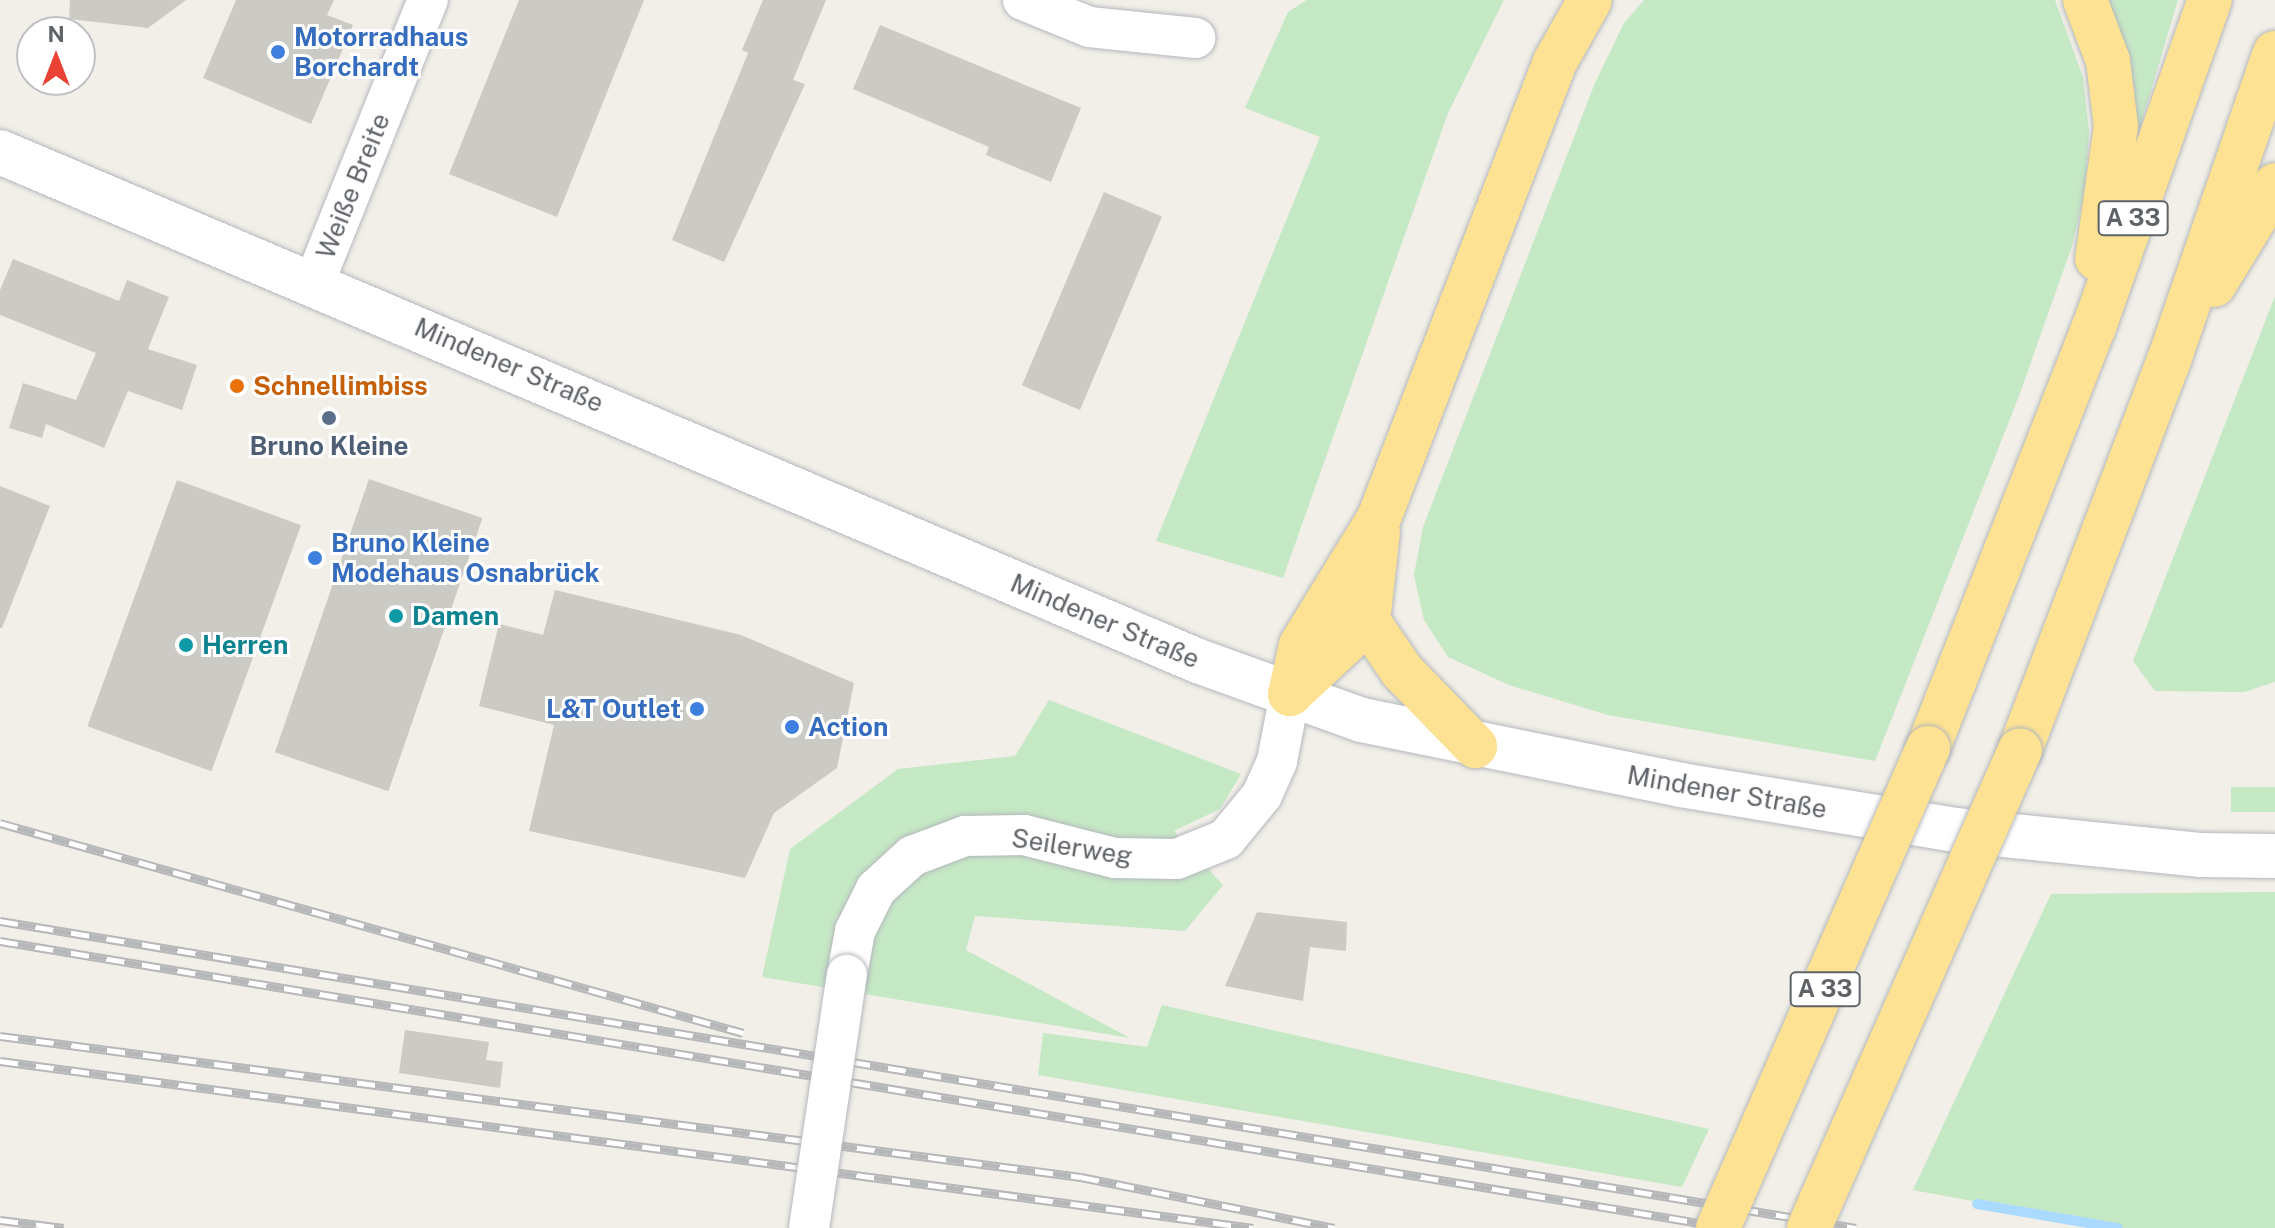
<!DOCTYPE html>
<meta charset="utf-8">
<style>
body{margin:0}
#map{position:relative;width:2275px;height:1228px;overflow:hidden;background:#f1efe8;font-family:"Public Sans",sans-serif}
div>[style]{position:absolute}
.green>*{inset:0;background:#c5e8c5;transform-origin:0 0}
.stream>*{height:10px;margin:-5px;padding:0 5px;transform-origin:5px;border-radius:5px;background:#aadaff}
.building>*{inset:0;background:#cccac5;transform-origin:0 0}
.roads{filter:drop-shadow(0 0 2px #b5b8bc) drop-shadow(0 0 2px #b5b8bc)}
.street>*{height:40px;margin:-20px;padding:0 20px;transform-origin:20px;border-radius:20px;background:#fff}
.secondary>*{height:44px;margin:-22px;padding:0 22px;transform-origin:22px;border-radius:22px;background:#fff}
.highway>*{height:44px;margin:-22px;padding:0 22px;transform-origin:22px;border-radius:22px;background:#fde293}
.rail>*{height:9px;margin-top:-4.5px;transform-origin:0;background:repeating-linear-gradient(90deg,#fff 0 18px,#b6b7b8 0 36px);box-sizing:border-box;border-block:2px solid #b6b7b8}
.bridges{filter:drop-shadow(0 0 2px #b5b8bc) drop-shadow(0 0 2px #b5b8bc)}
.street-bridge>*{height:40px;margin:-20px;padding:0 20px;transform-origin:20px;border-radius:20px;background:#fff}
.highway-bridge>*{height:44px;margin:-22px;padding:0 22px;transform-origin:22px;border-radius:22px;background:#fde293}
.dots>*{width:22px;height:22px;translate:-50% -50%;box-sizing:border-box;border:4px solid #fff;border-radius:50%}
span{translate:-50% -50%;white-space:nowrap;text-align:center;line-height:1.15;-webkit-text-stroke:6px #fff;paint-order:stroke}
.shield-label span{padding:2px 6px;background:#fff;border:2px solid;border-radius:6px;-webkit-text-stroke-width:0}
.shield-label{font-size:24px;color:#5f6368;font-weight:700}
.shop-label{font-size:26px;color:#366cbe;font-weight:700}
.left{translate:0 -50%;text-align:left}
.right{translate:-100% -50%;text-align:right}
.street-label{font-size:26px;color:#5f6368}
.food-label{font-size:26px;color:#c56008;font-weight:700}
.service-label{font-size:26px;color:#4e5e75;font-weight:700}
.culture-label{font-size:26px;color:#0d838f;font-weight:700}
.north{position:absolute;left:16px;top:16px;width:80px;height:80px;box-sizing:border-box;background:#fff;border:2px solid #bfc1c3;border-radius:50%;rotate:0deg;font-size:22px;font-weight:700;line-height:32px;text-align:center;color:#5f6368}
.north::after{content:'';display:block;margin:auto;width:28px;height:36px;background:#ea4335;clip-path:polygon(50% 0,100% 100%,50% 72%,0 100%)}
</style>
<div id="map">
<div class="green">
<div style="clip-path:polygon(1307px 0,1504px 0,1448px 113px,1283px 578px,1156px 541px,1320px 137px,1245px 108px,1288px 12px)"></div>
<div style="clip-path:polygon(1644px 0,2055px 0,2083px 77px,2089px 131px,2085px 188px,2073px 243px,2019px 396px,1875px 761px,1608px 715px,1509px 685px,1448px 657px,1424px 620px,1414px 575px,1423px 527px,1595px 83px,1624px 23px)"></div>
<div style="clip-path:polygon(2102px 0,2178px 0,2134px 147px)"></div>
<div style="clip-path:polygon(2275px 296px,2275px 682px,2244px 692px,2155px 691px,2133px 661px)"></div>
<div style="clip-path:polygon(1049px 700px,1241px 774px,1220px 809px,1174px 831px,1223px 885px,1185px 931px,975px 916px,966px 950px,1130px 1038px,762px 977px,790px 849px,898px 769px,1015px 756px)"></div>
<div style="left:2231px;top:787px;width:44px;height:25px"></div>
<div style="clip-path:polygon(2275px 892px,2275px 1228px,2118px 1228px,1913px 1190px,2051px 894px)"></div>
<div style="clip-path:polygon(1162px 1005px,1709px 1129px,1682px 1187px,1038px 1075px,1043px 1033px,1147px 1047px)"></div>
</div>
<div class="stream">
<div style="left:1977px;top:1204px;width:143px;rotate:9.7deg"></div>
</div>
<div class="building">
<div style="clip-path:polygon(70px 0,186px 0,148px 28px,69px 19px)"></div>
<div style="clip-path:polygon(236px 0,334px 0,327px 15px,353px 25px,311px 124px,203px 78px)"></div>
<div style="clip-path:polygon(519px 0,644px 0,557px 217px,449px 174px)"></div>
<div style="clip-path:polygon(763px 0,826px 0,793px 80px,805px 84px,724px 262px,672px 240px,748px 53px,742px 50px)"></div>
<div style="clip-path:polygon(880px 25px,1081px 108px,1051px 182px,986px 155px,989px 147px,853px 89px)"></div>
<div style="left:1104px;top:192px;width:63px;height:210px;rotate:23deg"></div>
<div style="clip-path:polygon(13px 259px,119px 301px,127px 280px,169px 297px,148px 349px,197px 365px,182px 410px,128px 391px,104px 448px,46px 424px,42px 438px,9px 428px,23px 383px,76px 400px,96px 353px,0 315px,0 290px)"></div>
<div style="left:369px;top:479px;width:120px;height:289px;rotate:19deg"></div>
<div style="left:177px;top:480px;width:132px;height:262px;rotate:20deg"></div>
<div style="clip-path:polygon(0 486px,50px 506px,2px 628px,0 628px)"></div>
<div style="clip-path:polygon(555px 590px,741px 635px,854px 683px,837px 768px,774px 813px,745px 878px,529px 831px,554px 725px,479px 706px,499px 624px,543px 635px)"></div>
<div style="clip-path:polygon(1257px 912px,1347px 922px,1346px 951px,1310px 947px,1303px 1001px,1225px 986px)"></div>
<div style="clip-path:polygon(405px 1030px,489px 1042px,486px 1060px,503px 1062px,500px 1088px,399px 1073px)"></div>
</div>
<div class="roads">
<div class="street">
<div style="left:1023px;top:0;width:71px;rotate:22.2deg"></div>
<div style="left:1089px;top:27px;width:107px;rotate:5.9deg"></div>
<div style="left:314px;top:283px;width:305px;rotate:-68.1deg"></div>
<div style="left:847px;top:975px;width:45px;rotate:-79.7deg"></div>
<div style="left:855px;top:931px;width:47px;rotate:-63.4deg"></div>
<div style="left:876px;top:889px;width:49px;rotate:-42.5deg"></div>
<div style="left:912px;top:856px;width:57px;rotate:-20.7deg"></div>
<div style="left:965px;top:836px;width:59px;rotate:-1deg"></div>
<div style="left:1024px;top:835px;width:94px;rotate:14.2deg"></div>
<div style="left:1115px;top:858px;width:62px;rotate:0.9deg"></div>
<div style="left:1177px;top:859px;width:53px;rotate:-22.2deg"></div>
<div style="left:1226px;top:839px;width:57px;rotate:-50.7deg"></div>
<div style="left:1262px;top:795px;width:37px;rotate:-66deg"></div>
<div style="left:1277px;top:761px;width:68px;rotate:-79deg"></div>
</div>
<div class="secondary">
<div style="left:0;top:152px;width:1302px;rotate:23.02deg"></div>
<div style="left:1198px;top:661px;width:174px;rotate:19.8deg"></div>
<div style="left:1362px;top:720px;width:326px;rotate:11.5deg"></div>
<div style="left:1681px;top:785px;width:278px;rotate:9.3deg"></div>
<div style="left:1955px;top:830px;width:248px;rotate:5.8deg"></div>
<div style="left:2202px;top:855px;width:73px;rotate:0.8deg"></div>
</div>
<div class="highway">
<div style="left:2085px;top:0;width:65px;rotate:69.3deg"></div>
<div style="left:2108px;top:61px;width:65px;rotate:83deg"></div>
<div style="left:2116px;top:126px;width:134px;rotate:98.1deg"></div>
<div style="left:2214px;top:285px;width:117px;rotate:-58.6deg"></div>
<div style="left:1378px;top:532px;width:90px;rotate:96.4deg"></div>
<div style="left:1368px;top:621px;width:60px;rotate:55.8deg"></div>
<div style="left:1402px;top:671px;width:105px;rotate:45.8deg"></div>
<div style="left:1290px;top:694px;width:50px;rotate:-77.3deg"></div>
<div style="left:1301px;top:645px;width:149px;rotate:-58.4deg"></div>
<div style="left:1379px;top:518px;width:489px;rotate:-68.9deg"></div>
<div style="left:1555px;top:62px;width:71px;rotate:-60.6deg"></div>
<div style="left:1290px;top:694px;width:107px;rotate:-43.1deg"></div>
<div style="left:1928px;top:748px;width:453px;rotate:-68.5deg"></div>
<div style="left:2094px;top:327px;width:347px;rotate:-70.5deg"></div>
<div style="left:2020px;top:750px;width:414px;rotate:-69.1deg"></div>
<div style="left:2168px;top:363px;width:328px;rotate:-71deg"></div>
</div>
</div>
<div class="rail">
<div style="left:0;top:823px;width:772px;rotate:15.78deg"></div>
<div style="left:0;top:921px;width:1881px;rotate:9.39deg"></div>
<div style="left:0;top:941px;width:1754px;rotate:9.42deg"></div>
<div style="left:0;top:1036px;width:1090px;rotate:7.43deg"></div>
<div style="left:1081px;top:1177px;width:258px;rotate:11.4deg"></div>
<div style="left:0;top:1061px;width:1264px;rotate:7.59deg"></div>
<div style="left:0;top:1220px;width:64px;rotate:7.2deg"></div>
</div>
<div class="bridges">
<div class="street-bridge">
<div style="left:809px;top:1228px;width:256px;rotate:-81.5deg"></div>
</div>
<div class="highway-bridge">
<div style="left:1718px;top:1228px;width:524px;rotate:-66.37deg"></div>
<div style="left:1809px;top:1228px;width:522px;rotate:-66.18deg"></div>
</div>
</div>
<div class="dots">
<div style="left:278px;top:52px;background:#3f7fe0"></div>
<div style="left:237px;top:386px;background:#e8710a"></div>
<div style="left:329px;top:418px;background:#5c6f8a"></div>
<div style="left:315px;top:558px;background:#3f7fe0"></div>
<div style="left:396px;top:616px;background:#0f9aa8"></div>
<div style="left:186px;top:645px;background:#0f9aa8"></div>
<div style="left:697px;top:709px;background:#3f7fe0"></div>
<div style="left:792px;top:727px;background:#3f7fe0"></div>
</div>
<div class="shield-label">
<span style="left:2133px;top:218px">A 33</span>
<span style="left:1825px;top:989px">A 33</span>
</div>
<div class="shop-label">
<span class="left" style="left:294px;top:52px">Motorradhaus<br>Borchardt</span>
<span class="left" style="left:331px;top:558px">Bruno Kleine<br>Modehaus Osnabrück</span>
<span class="right" style="left:681px;top:709px">L&amp;T Outlet</span>
<span class="left" style="left:808px;top:727px">Action</span>
</div>
<div class="street-label">
<span style="left:353px;top:186px;rotate:-68deg">Weiße Breite</span>
<span style="left:509px;top:365px;rotate:23deg">Mindener Straße</span>
<span style="left:1105px;top:621px;rotate:23deg">Mindener Straße</span>
<span style="left:1727px;top:792px;rotate:10deg">Mindener Straße</span>
<span style="left:1072px;top:847px;rotate:9deg">Seilerweg</span>
</div>
<div class="food-label">
<span class="left" style="left:253px;top:386px">Schnellimbiss</span>
</div>
<div class="service-label">
<span style="left:329px;top:446px">Bruno Kleine</span>
</div>
<div class="culture-label">
<span class="left" style="left:412px;top:616px">Damen</span>
<span class="left" style="left:202px;top:645px">Herren</span>
</div>
<div class="north">N</div>
</div>
